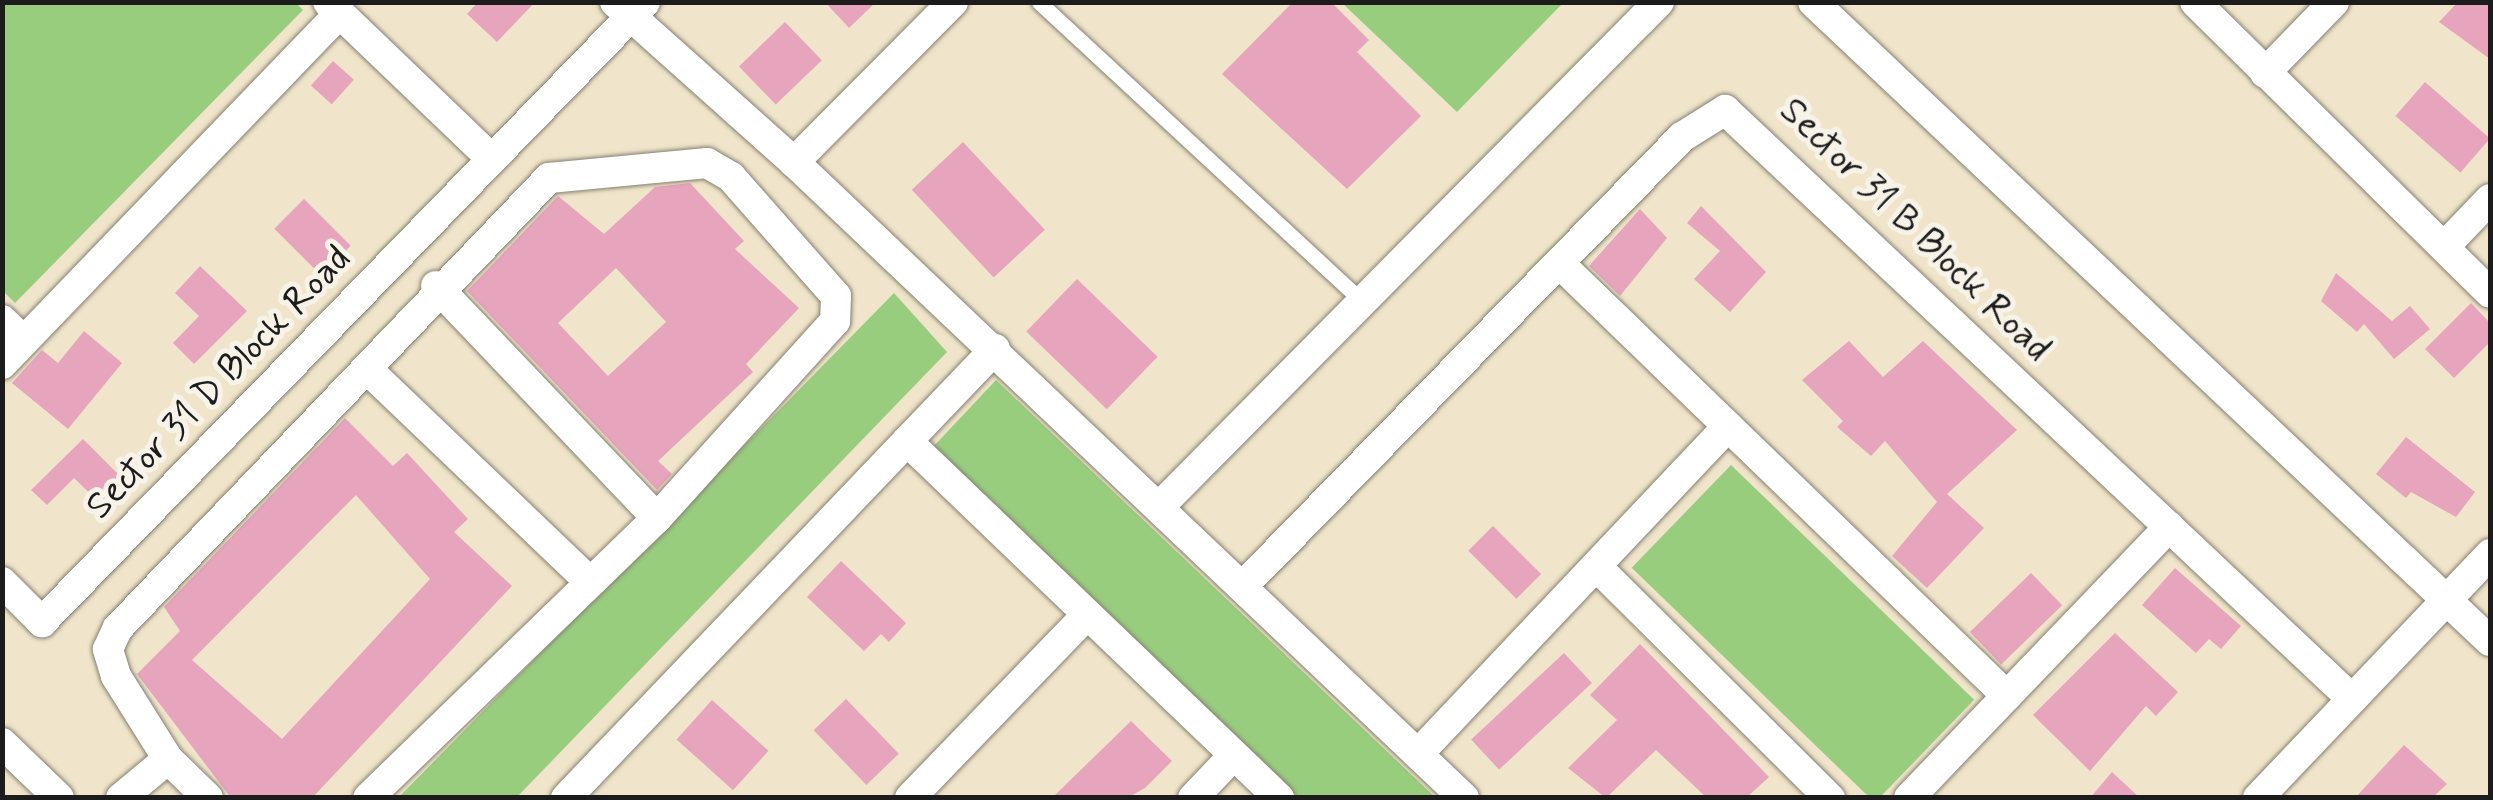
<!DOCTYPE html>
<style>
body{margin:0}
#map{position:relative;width:2493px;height:800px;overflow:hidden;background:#f0e5ca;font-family:Mynerve,sans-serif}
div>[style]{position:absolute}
.green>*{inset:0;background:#99cd7e;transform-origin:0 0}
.building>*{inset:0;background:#e7a4bd;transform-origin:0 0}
.roads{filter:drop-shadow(0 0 2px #868073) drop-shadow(0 0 2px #868073)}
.lane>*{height:15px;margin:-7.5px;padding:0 7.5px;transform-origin:7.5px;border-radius:7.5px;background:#fff}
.street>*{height:30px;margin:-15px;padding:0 15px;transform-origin:15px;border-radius:15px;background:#fff}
span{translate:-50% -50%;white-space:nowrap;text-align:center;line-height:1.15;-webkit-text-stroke:10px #f7f3e8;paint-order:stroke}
.street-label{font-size:38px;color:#1c1c1c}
.frame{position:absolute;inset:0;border:5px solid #1c1c1c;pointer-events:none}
</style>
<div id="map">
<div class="green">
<div style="clip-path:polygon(295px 2px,303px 10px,15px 303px,3px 291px,3px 3px)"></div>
<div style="clip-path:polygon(1342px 3px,1563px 3px,1457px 112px)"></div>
<div style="clip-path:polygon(894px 293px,947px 352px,517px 797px,398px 798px)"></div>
<div style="clip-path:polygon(996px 380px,1435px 797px,1298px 797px,931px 449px)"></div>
<div style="left:1731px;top:465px;width:338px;height:143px;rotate:44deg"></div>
</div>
<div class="building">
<div style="clip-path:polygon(478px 2px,535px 2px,497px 42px,467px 14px)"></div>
<div style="clip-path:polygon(825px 2px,876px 2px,849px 28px)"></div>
<div style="clip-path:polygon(1293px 2px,1331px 2px,1369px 40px,1357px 52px,1421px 116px,1347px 189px,1222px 74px)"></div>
<div style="clip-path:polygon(2458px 2px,2490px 2px,2490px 59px,2439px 22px)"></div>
<div style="left:785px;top:22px;width:53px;height:64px;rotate:46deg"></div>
<div style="left:333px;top:61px;width:28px;height:33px;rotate:42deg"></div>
<div style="left:2425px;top:82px;width:86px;height:45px;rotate:41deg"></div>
<div style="left:963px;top:142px;width:120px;height:70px;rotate:47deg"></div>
<div style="clip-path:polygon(evenodd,690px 183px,744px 241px,735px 249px,799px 308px,746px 364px,753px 372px,658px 461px,672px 474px,657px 490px,467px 291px,558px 196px,604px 234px,655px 187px,690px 183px,616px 268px,666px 322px,608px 376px,558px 323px,616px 268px)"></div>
<div style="left:304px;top:199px;width:66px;height:42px;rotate:45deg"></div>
<div style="clip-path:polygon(1701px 206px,1766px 272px,1730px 312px,1694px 279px,1720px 251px,1687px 223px)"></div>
<div style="clip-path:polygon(1640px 209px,1667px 238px,1620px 296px,1589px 266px)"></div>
<div style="clip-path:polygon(200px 266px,247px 311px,194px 364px,173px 343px,199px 316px,175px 293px)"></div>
<div style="clip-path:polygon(2336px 273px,2392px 321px,2410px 306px,2430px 329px,2394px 359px,2364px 324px,2357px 332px,2321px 301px)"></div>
<div style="left:1077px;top:279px;width:112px;height:73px;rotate:44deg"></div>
<div style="clip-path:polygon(2471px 303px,2490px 323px,2490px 342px,2454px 378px,2425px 349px)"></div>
<div style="clip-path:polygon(84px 331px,122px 363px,68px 429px,12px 383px,42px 350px,58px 363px)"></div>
<div style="clip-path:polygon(1849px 341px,1883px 377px,1923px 341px,2017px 430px,1947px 494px,1984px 528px,1927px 588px,1892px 556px,1937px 502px,1885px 441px,1871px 456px,1837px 427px,1843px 421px,1802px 380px)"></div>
<div style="clip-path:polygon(evenodd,345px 418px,393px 466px,407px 453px,468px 519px,454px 532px,512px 586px,312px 798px,231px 798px,137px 674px,180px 631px,164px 607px,345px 418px,356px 495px,430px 579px,282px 739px,192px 660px,356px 495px)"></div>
<div style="clip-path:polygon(2406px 437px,2475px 492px,2456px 517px,2411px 492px,2406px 498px,2376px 474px)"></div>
<div style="clip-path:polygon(83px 439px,127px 483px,104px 507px,74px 478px,47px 505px,31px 490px)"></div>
<div style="left:1493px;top:526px;width:68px;height:35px;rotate:45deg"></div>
<div style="clip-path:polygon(841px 561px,906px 623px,889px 642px,881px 634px,864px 651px,807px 597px)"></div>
<div style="clip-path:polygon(2175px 568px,2241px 626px,2221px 649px,2209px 639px,2196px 653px,2142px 605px)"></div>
<div style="left:2031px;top:573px;width:45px;height:85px;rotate:46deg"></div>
<div style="clip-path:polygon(2115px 633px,2178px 692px,2156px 716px,2146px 706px,2090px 771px,2033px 715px)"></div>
<div style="clip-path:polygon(1640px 644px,1769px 777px,1746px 798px,1707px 798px,1656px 750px,1606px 798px,1568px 768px,1617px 720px,1590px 695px)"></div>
<div style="left:1564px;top:653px;width:41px;height:127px;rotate:47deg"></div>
<div style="left:846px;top:699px;width:76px;height:45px;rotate:46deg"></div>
<div style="left:712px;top:700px;width:76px;height:53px;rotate:42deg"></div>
<div style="clip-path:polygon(1131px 721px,1172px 761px,1145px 788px,1127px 798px,1052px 798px)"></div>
<div style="clip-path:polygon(2404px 745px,2447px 784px,2432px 798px,2355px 798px)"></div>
<div style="clip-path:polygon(2112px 772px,2140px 798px,2090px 798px)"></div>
</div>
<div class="roads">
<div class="lane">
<div style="left:1039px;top:2px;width:442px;rotate:42.8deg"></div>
</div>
<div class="street">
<div style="left:328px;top:2px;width:227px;rotate:43.8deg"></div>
<div style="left:615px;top:2px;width:240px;rotate:41.8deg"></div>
<div style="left:953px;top:2px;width:226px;rotate:134.8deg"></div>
<div style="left:794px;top:162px;width:924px;rotate:43.51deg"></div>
<div style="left:1813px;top:2px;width:931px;rotate:43.35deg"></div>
<div style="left:2195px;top:2px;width:414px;rotate:44.6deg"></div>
<div style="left:2265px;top:73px;width:99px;rotate:-45.8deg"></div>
<div style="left:2444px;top:247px;width:66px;rotate:-46.2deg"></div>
<div style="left:1559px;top:263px;width:623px;rotate:44.02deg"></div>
<div style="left:436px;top:286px;width:320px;rotate:46.4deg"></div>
<div style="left:2px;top:320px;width:30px;rotate:44deg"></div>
<div style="left:2px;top:364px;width:487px;rotate:-46.1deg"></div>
<div style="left:367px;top:369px;width:307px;rotate:43.7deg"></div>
<div style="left:907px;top:441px;width:516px;rotate:43.82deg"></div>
<div style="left:1161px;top:505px;width:708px;rotate:-45.29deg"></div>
<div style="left:1596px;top:566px;width:330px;rotate:44.8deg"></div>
<div style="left:2px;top:582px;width:57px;rotate:45deg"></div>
<div style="left:42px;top:622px;width:865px;rotate:-45.8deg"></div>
<div style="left:1243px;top:586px;width:628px;rotate:-45.65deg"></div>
<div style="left:1682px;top:137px;width:51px;rotate:-32.1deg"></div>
<div style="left:1725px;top:110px;width:860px;rotate:43.21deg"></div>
<div style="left:2px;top:743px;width:79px;rotate:44deg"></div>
<div style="left:1418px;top:754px;width:451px;rotate:-46.6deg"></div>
<div style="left:121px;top:798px;width:61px;rotate:-39.7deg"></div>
<div style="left:208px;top:798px;width:56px;rotate:-135.7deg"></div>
<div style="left:168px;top:759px;width:98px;rotate:-122.1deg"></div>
<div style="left:116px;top:676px;width:28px;rotate:-107deg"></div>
<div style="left:108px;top:649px;width:23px;rotate:-65deg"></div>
<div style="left:118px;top:628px;width:623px;rotate:-46.24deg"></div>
<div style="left:549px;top:178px;width:159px;rotate:-5.4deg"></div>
<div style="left:707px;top:163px;width:28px;rotate:30deg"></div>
<div style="left:731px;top:177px;width:159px;rotate:48.6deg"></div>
<div style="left:836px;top:296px;width:25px;rotate:92deg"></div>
<div style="left:835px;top:321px;width:266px;rotate:132.1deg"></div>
<div style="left:657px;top:518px;width:402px;rotate:135.9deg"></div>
<div style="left:566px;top:798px;width:621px;rotate:-46.3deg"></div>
<div style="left:910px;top:798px;width:255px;rotate:-46deg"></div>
<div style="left:1193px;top:798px;width:59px;rotate:-46.4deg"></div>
<div style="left:1909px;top:798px;width:376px;rotate:-46.2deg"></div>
<div style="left:2258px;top:798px;width:337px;rotate:-46.4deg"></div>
</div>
</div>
<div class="street-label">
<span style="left:1915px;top:230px;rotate:44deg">Sector 31 B Block Road</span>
<span style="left:219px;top:383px;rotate:-46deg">Sector 31 D Block Road</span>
</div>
<div class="frame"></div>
</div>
